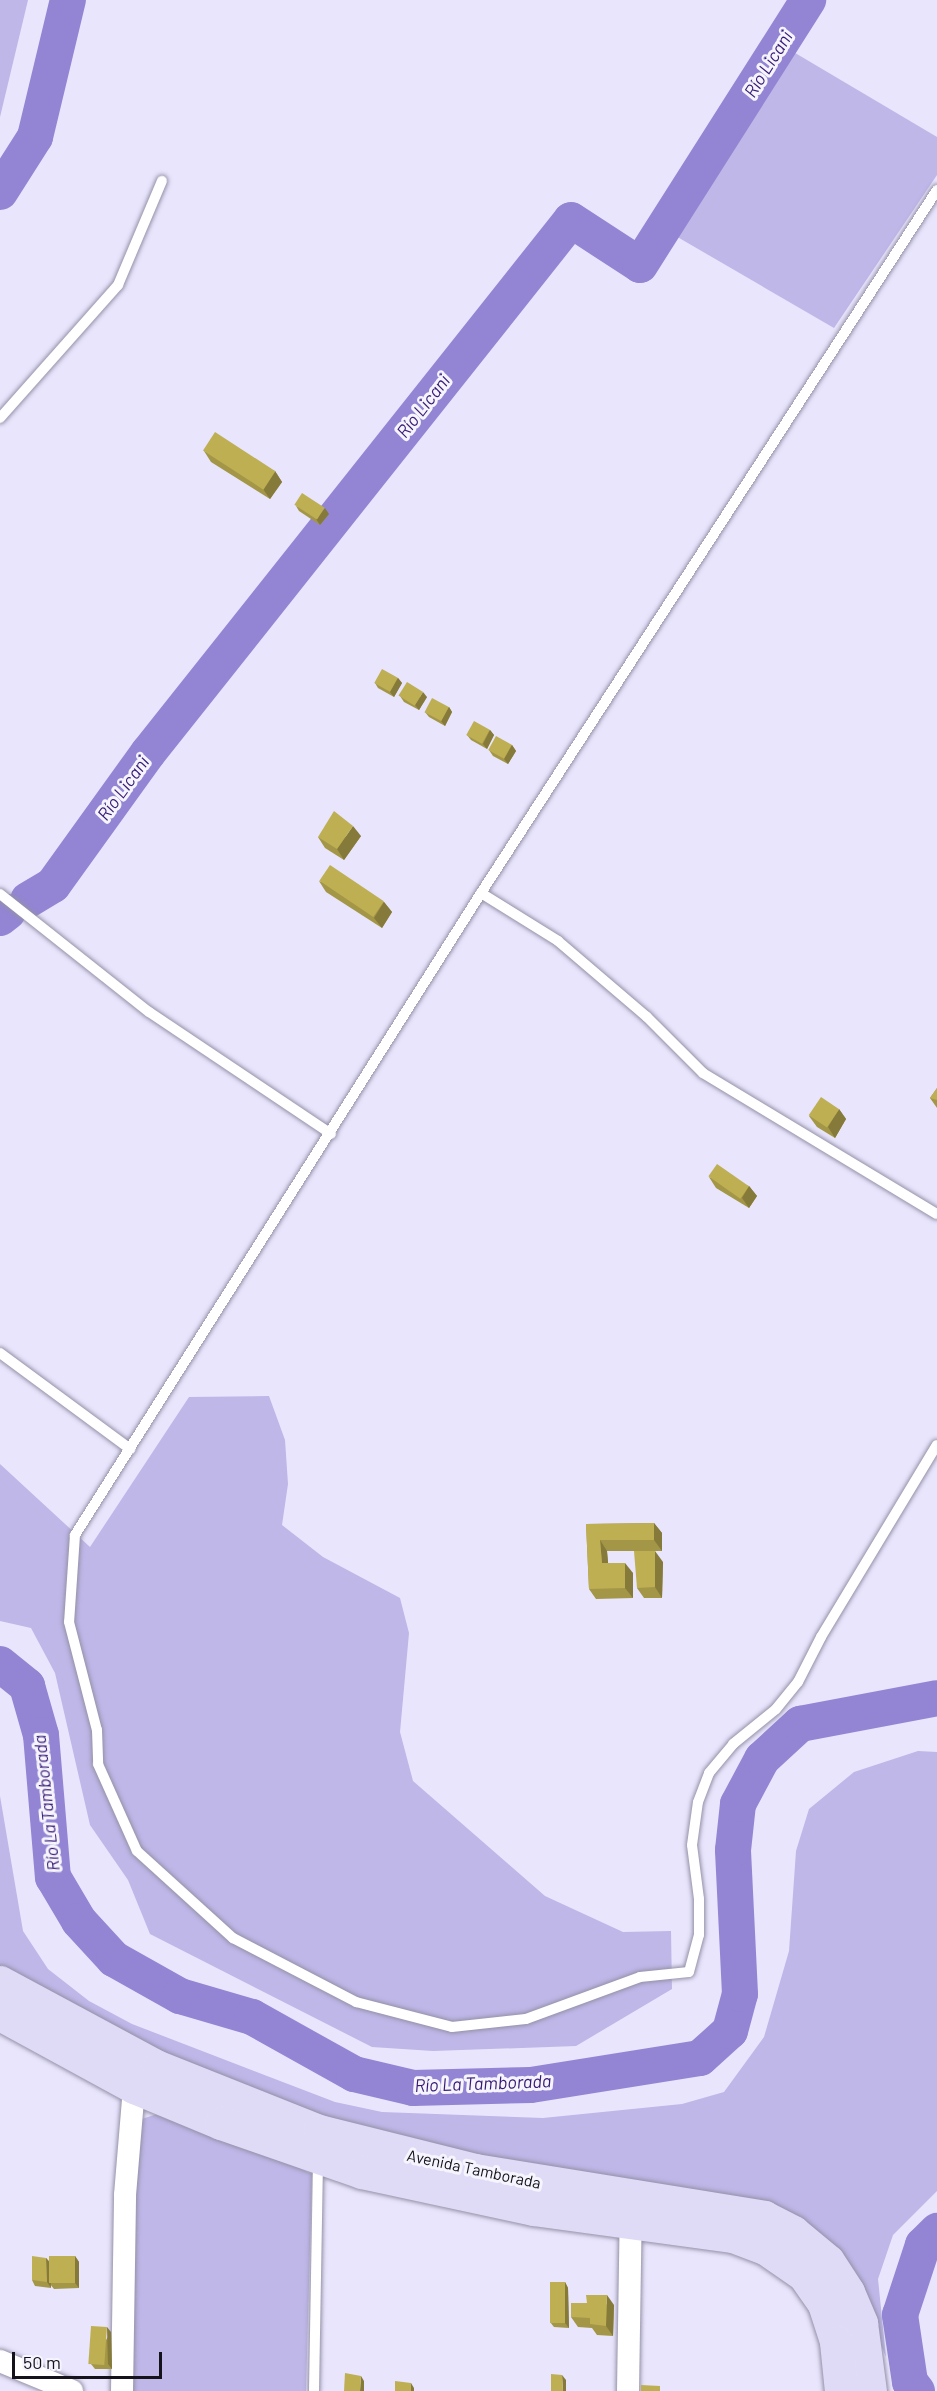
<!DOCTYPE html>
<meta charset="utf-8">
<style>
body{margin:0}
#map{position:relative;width:937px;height:2391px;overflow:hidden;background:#e8e5fd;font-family:Barlow,sans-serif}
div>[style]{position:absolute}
.green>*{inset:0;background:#beb7e8}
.river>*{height:36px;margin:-18px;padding:0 18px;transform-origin:18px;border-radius:18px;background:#9385d3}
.roads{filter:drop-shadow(0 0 2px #9491a7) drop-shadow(0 0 2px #9491a7)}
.service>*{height:10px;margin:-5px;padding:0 5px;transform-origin:5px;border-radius:5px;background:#fff}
.minor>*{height:22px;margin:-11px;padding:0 11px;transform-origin:11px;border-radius:11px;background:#fff}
.primary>*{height:33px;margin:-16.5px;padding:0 16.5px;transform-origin:16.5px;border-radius:16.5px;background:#dfdbf7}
.wall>*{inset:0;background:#a39647}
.shaded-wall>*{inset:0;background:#857a3a}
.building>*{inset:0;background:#beaf53;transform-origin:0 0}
span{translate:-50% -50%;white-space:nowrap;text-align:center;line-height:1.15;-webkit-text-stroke:6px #f6f5fe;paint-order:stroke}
.street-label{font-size:16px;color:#14131b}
.water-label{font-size:18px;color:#381a76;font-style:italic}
.scale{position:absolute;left:12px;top:2352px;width:150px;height:27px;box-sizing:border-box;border:3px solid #14131b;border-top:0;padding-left:8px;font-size:18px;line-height:21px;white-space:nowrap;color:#14131b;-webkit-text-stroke:4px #f6f5fe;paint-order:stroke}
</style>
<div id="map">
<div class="green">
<div style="clip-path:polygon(0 0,28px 0,0 117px)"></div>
<div style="clip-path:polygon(780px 44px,937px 137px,937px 175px,834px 328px,662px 228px)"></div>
<div style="clip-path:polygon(269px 1396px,285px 1440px,288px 1484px,282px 1525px,323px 1557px,400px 1598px,409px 1633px,400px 1732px,413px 1781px,545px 1896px,623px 1932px,671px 1931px,672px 1989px,576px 2046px,433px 2051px,372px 2047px,150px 1934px,128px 1880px,90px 1825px,55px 1673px,31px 1628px,0 1621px,0 1464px,90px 1547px,189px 1397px)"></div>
<div style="clip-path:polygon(918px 1751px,937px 1752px,937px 2191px,893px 2235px,878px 2279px,886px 2357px,852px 2278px,407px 2143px,202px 2075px,0 1969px,0 1796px,23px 1931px,48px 1969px,89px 2001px,132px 2024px,335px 2102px,382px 2112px,543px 2118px,682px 2104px,724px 2092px,764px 2037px,789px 1951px,796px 1851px,809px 1809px,854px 1772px)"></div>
<div style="clip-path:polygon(157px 2114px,259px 2150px,312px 2174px,306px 2391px,129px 2391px,134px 2199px,142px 2119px)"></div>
</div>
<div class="river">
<div style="left:0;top:192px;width:65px;rotate:-57.5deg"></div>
<div style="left:35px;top:137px;width:141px;rotate:-76.5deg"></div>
<div style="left:28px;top:900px;width:29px;rotate:-31deg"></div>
<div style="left:53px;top:885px;width:163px;rotate:-54.3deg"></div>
<div style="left:148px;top:753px;width:680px;rotate:-51.56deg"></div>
<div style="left:571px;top:220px;width:82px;rotate:33.1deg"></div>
<div style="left:640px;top:265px;width:314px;rotate:-57.6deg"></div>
<div style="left:0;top:918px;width:10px;rotate:-37deg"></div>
<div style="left:0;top:1664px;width:35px;rotate:39deg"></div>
<div style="left:27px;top:1686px;width:51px;rotate:74.1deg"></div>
<div style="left:41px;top:1735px;width:143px;rotate:85.2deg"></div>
<div style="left:53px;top:1877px;width:51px;rotate:59.4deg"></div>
<div style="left:79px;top:1921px;width:52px;rotate:47.4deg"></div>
<div style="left:114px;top:1959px;width:76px;rotate:29.3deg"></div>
<div style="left:180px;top:1996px;width:75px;rotate:16.3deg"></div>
<div style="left:252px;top:2017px;width:117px;rotate:29.2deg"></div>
<div style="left:354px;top:2074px;width:61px;rotate:13.3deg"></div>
<div style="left:413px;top:2088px;width:118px;rotate:-1.5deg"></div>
<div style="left:531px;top:2085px;width:171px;rotate:-9.1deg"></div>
<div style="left:700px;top:2058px;width:40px;rotate:-42deg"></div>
<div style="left:730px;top:2031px;width:38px;rotate:-75deg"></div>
<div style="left:740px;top:1994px;width:144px;rotate:-92.8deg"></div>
<div style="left:733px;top:1850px;width:46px;rotate:-83.8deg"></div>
<div style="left:738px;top:1804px;width:51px;rotate:-61.9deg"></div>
<div style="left:762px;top:1759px;width:52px;rotate:-42.6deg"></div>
<div style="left:800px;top:1724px;width:139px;rotate:-10.7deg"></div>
<div style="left:917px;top:2391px;width:11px;rotate:-128deg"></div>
<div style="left:910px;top:2382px;width:68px;rotate:-98.5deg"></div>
<div style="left:900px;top:2315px;width:74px;rotate:-71.8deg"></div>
<div style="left:923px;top:2245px;width:20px;rotate:-45deg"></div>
</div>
<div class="roads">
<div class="service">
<div style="left:937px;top:190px;width:838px;rotate:122.97deg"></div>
<div style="left:481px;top:893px;width:760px;rotate:122.31deg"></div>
<div style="left:75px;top:1535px;width:87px;rotate:93.9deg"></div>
<div style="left:69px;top:1622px;width:112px;rotate:75.5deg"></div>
<div style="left:97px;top:1730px;width:34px;rotate:88deg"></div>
<div style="left:98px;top:1764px;width:95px;rotate:65.9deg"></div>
<div style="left:137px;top:1851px;width:130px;rotate:42.2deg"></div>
<div style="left:233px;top:1938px;width:139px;rotate:27.5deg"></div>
<div style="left:356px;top:2002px;width:99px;rotate:14.6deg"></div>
<div style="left:452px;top:2027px;width:74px;rotate:-6.2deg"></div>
<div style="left:526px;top:2019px;width:121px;rotate:-20.2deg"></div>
<div style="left:640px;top:1977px;width:49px;rotate:-5.8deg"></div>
<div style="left:689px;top:1972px;width:38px;rotate:-75deg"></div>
<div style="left:699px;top:1935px;width:36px;rotate:-90deg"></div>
<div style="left:699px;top:1899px;width:54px;rotate:-97.4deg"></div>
<div style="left:692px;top:1845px;width:43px;rotate:-82.1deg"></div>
<div style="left:698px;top:1802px;width:31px;rotate:-69deg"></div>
<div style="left:709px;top:1773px;width:38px;rotate:-50deg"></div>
<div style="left:733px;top:1744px;width:55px;rotate:-39.1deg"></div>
<div style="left:776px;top:1709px;width:35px;rotate:-51deg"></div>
<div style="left:798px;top:1682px;width:51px;rotate:-62.9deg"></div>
<div style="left:821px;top:1637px;width:224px;rotate:-58.9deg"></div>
<div style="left:0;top:418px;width:178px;rotate:-48.4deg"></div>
<div style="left:118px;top:285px;width:113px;rotate:-67.1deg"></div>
<div style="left:481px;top:893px;width:91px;rotate:31.9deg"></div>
<div style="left:558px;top:941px;width:117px;rotate:40.5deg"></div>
<div style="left:647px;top:1017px;width:79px;rotate:45deg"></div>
<div style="left:703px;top:1073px;width:273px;rotate:31.1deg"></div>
<div style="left:0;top:894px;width:190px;rotate:38.4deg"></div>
<div style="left:149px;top:1012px;width:219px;rotate:33.8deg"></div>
<div style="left:0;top:1353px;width:162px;rotate:36.4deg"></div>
<div style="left:314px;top:2391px;width:230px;rotate:-89deg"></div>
</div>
<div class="minor">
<div style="left:0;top:2361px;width:78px;rotate:22.6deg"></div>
<div style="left:122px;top:2391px;width:196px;rotate:-89.1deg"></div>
<div style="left:125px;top:2195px;width:108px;rotate:-85.2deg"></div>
<div style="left:628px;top:2391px;width:181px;rotate:-89.1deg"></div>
</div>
<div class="primary">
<div style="left:0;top:1982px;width:179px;rotate:28.3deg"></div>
<div style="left:158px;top:2067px;width:173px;rotate:21.7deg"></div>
<div style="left:319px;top:2131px;width:161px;rotate:14deg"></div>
<div style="left:475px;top:2170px;width:293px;rotate:9.2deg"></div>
<div style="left:764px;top:2217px;width:33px;rotate:27deg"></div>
<div style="left:793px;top:2232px;width:45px;rotate:39.6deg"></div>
<div style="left:828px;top:2261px;width:37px;rotate:57deg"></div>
<div style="left:848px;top:2292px;width:34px;rotate:67deg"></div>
<div style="left:861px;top:2323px;width:69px;rotate:82.5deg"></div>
<div style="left:0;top:2014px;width:153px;rotate:28.6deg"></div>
<div style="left:134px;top:2087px;width:94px;rotate:22.5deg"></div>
<div style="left:221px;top:2123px;width:149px;rotate:19.2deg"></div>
<div style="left:362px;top:2172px;width:175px;rotate:12.2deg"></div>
<div style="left:533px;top:2209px;width:202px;rotate:7.7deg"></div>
<div style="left:733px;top:2236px;width:34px;rotate:21deg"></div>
<div style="left:765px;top:2248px;width:47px;rotate:34.7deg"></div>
<div style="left:804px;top:2275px;width:35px;rotate:55deg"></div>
<div style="left:824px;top:2304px;width:40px;rotate:72deg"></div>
<div style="left:836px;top:2342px;width:49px;rotate:84.2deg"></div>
</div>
</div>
<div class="wall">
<div style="clip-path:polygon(204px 451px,275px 471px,282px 482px,270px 499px,211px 462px)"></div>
<div style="clip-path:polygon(296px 506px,329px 514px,320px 525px,299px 511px)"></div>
<div style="clip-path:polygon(398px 678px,402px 683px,394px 697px,378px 688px,375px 683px)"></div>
<div style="clip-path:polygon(400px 696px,427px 697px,419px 710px,404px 702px)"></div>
<div style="clip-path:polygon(449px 707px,452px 712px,445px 726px,429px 717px,425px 712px)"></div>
<div style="clip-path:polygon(490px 730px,494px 735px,487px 749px,471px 740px,467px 735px)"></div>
<div style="clip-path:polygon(512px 745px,516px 751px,508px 764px,493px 756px,489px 750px)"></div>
<div style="clip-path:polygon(361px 836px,344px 860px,325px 848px,318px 837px)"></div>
<div style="clip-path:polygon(319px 881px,384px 902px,392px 912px,382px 928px,326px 892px)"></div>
<div style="clip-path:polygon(937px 1088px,937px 1108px,930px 1098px)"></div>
<div style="clip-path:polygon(839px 1109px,846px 1119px,835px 1138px,817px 1127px,809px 1116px)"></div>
<div style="clip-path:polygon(709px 1177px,749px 1186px,757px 1196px,749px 1208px,716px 1188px)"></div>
<div style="clip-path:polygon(654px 1523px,662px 1533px,662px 1551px,607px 1551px,608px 1563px,633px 1573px,633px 1598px,596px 1599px,589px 1589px,586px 1524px)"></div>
<div style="clip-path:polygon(663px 1562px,662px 1598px,644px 1598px,637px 1588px)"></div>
<div style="clip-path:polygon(75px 2256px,79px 2262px,79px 2288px,54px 2289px,50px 2284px,51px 2288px,35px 2286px,32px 2280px,46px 2258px,49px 2261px)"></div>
<div style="clip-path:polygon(565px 2282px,568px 2288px,569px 2328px,554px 2327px,550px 2322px)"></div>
<div style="clip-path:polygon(587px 2303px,614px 2305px,613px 2336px,597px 2335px,592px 2328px,578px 2327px,571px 2317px)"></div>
<div style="clip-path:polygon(111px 2332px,112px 2369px,95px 2369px,91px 2364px)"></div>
</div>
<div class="shaded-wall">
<div style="clip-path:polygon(275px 471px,282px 482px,270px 499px,263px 489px)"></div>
<div style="clip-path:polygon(325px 508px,329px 514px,320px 525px,316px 519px)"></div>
<div style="clip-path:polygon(398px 678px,402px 683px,394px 697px,390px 692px)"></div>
<div style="clip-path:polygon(423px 692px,427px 697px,419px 710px,415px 705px)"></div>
<div style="clip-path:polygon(449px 707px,452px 712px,445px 726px,441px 721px)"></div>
<div style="clip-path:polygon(490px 730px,494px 735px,487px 749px,483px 744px)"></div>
<div style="clip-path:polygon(512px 745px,516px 751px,508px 764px,504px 759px)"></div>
<div style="clip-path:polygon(353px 826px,361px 836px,344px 860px,337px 849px)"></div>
<div style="clip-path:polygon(384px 902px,392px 912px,382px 928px,374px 918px)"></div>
<div style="clip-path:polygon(839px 1109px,846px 1119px,835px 1138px,828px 1127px)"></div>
<div style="clip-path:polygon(749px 1186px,757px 1196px,749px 1208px,742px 1198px)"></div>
<div style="clip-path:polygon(654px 1523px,662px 1533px,662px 1551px,654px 1540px)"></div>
<div style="clip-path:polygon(600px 1540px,607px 1551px,609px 1573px,602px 1563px)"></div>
<div style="clip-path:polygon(655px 1551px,663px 1562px,662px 1598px,655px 1587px)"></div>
<div style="clip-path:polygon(625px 1563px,633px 1573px,633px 1598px,625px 1588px)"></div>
<div style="clip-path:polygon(75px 2256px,79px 2262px,79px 2288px,75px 2283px)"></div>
<div style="clip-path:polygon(46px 2258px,50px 2263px,51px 2288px,47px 2282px)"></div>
<div style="clip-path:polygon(565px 2282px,568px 2288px,569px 2328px,565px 2323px)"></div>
<div style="clip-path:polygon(607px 2295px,614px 2305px,613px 2336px,606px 2326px)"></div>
<div style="clip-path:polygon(107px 2327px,111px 2332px,112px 2369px,108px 2364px)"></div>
<div style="clip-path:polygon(562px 2375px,566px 2380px,566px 2391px,563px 2391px)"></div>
<div style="clip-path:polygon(361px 2376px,364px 2381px,364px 2391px,360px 2391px)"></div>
<div style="clip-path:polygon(411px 2383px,414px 2388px,414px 2391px,411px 2391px)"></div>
</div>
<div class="building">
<div style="left:215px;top:432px;width:72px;height:22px;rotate:33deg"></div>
<div style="left:302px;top:493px;width:27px;height:14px;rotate:33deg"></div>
<div style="left:382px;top:669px;width:18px;height:16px;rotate:29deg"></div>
<div style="left:407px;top:682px;width:19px;height:16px;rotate:32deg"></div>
<div style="left:432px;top:698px;width:19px;height:16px;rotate:28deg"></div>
<div style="left:474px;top:721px;width:18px;height:16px;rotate:29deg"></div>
<div style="left:496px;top:736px;width:18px;height:16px;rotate:29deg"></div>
<div style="clip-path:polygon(334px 811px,353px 826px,337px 849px,318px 837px)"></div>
<div style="left:330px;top:865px;width:65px;height:19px;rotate:34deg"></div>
<div style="clip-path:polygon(937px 1088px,937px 1100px,930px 1098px)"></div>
<div style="left:821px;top:1097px;width:22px;height:22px;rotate:34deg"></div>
<div style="left:717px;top:1164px;width:39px;height:15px;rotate:35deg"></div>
<div style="clip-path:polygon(654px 1523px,654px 1540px,600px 1540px,602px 1563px,625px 1563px,625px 1588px,589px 1589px,586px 1524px)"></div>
<div style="clip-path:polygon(634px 1551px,655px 1551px,655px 1587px,637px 1588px)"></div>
<div style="clip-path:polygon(32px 2256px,46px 2258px,47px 2282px,32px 2280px)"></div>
<div style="left:75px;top:2256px;width:27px;height:26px;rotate:90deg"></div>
<div style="left:565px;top:2282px;width:41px;height:15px;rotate:90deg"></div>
<div style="clip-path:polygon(586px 2295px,607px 2295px,606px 2326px,590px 2324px,590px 2318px,571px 2317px,571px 2303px,587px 2303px)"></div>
<div style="left:91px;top:2326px;width:16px;height:38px;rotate:4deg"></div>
<div style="clip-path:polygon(345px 2373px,361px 2376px,360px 2391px,344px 2391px)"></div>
<div style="clip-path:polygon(551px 2374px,562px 2375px,563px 2391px,551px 2391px)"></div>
<div style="clip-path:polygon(395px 2381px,411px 2383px,411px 2391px,395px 2391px)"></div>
<div style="clip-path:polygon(641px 2385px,660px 2386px,660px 2391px,641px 2391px)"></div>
</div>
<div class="street-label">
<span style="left:474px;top:2169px;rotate:12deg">Avenida Tamborada</span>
</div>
<div class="water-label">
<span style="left:768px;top:64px;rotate:-58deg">Río Licani</span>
<span style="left:423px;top:406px;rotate:-52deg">Río Licani</span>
<span style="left:123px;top:788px;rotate:-54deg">Río Licani</span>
<span style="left:46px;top:1803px;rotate:-96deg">Río La Tamborada</span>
<span style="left:483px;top:2083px;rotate:-2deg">Río La Tamborada</span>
</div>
<div class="scale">50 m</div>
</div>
